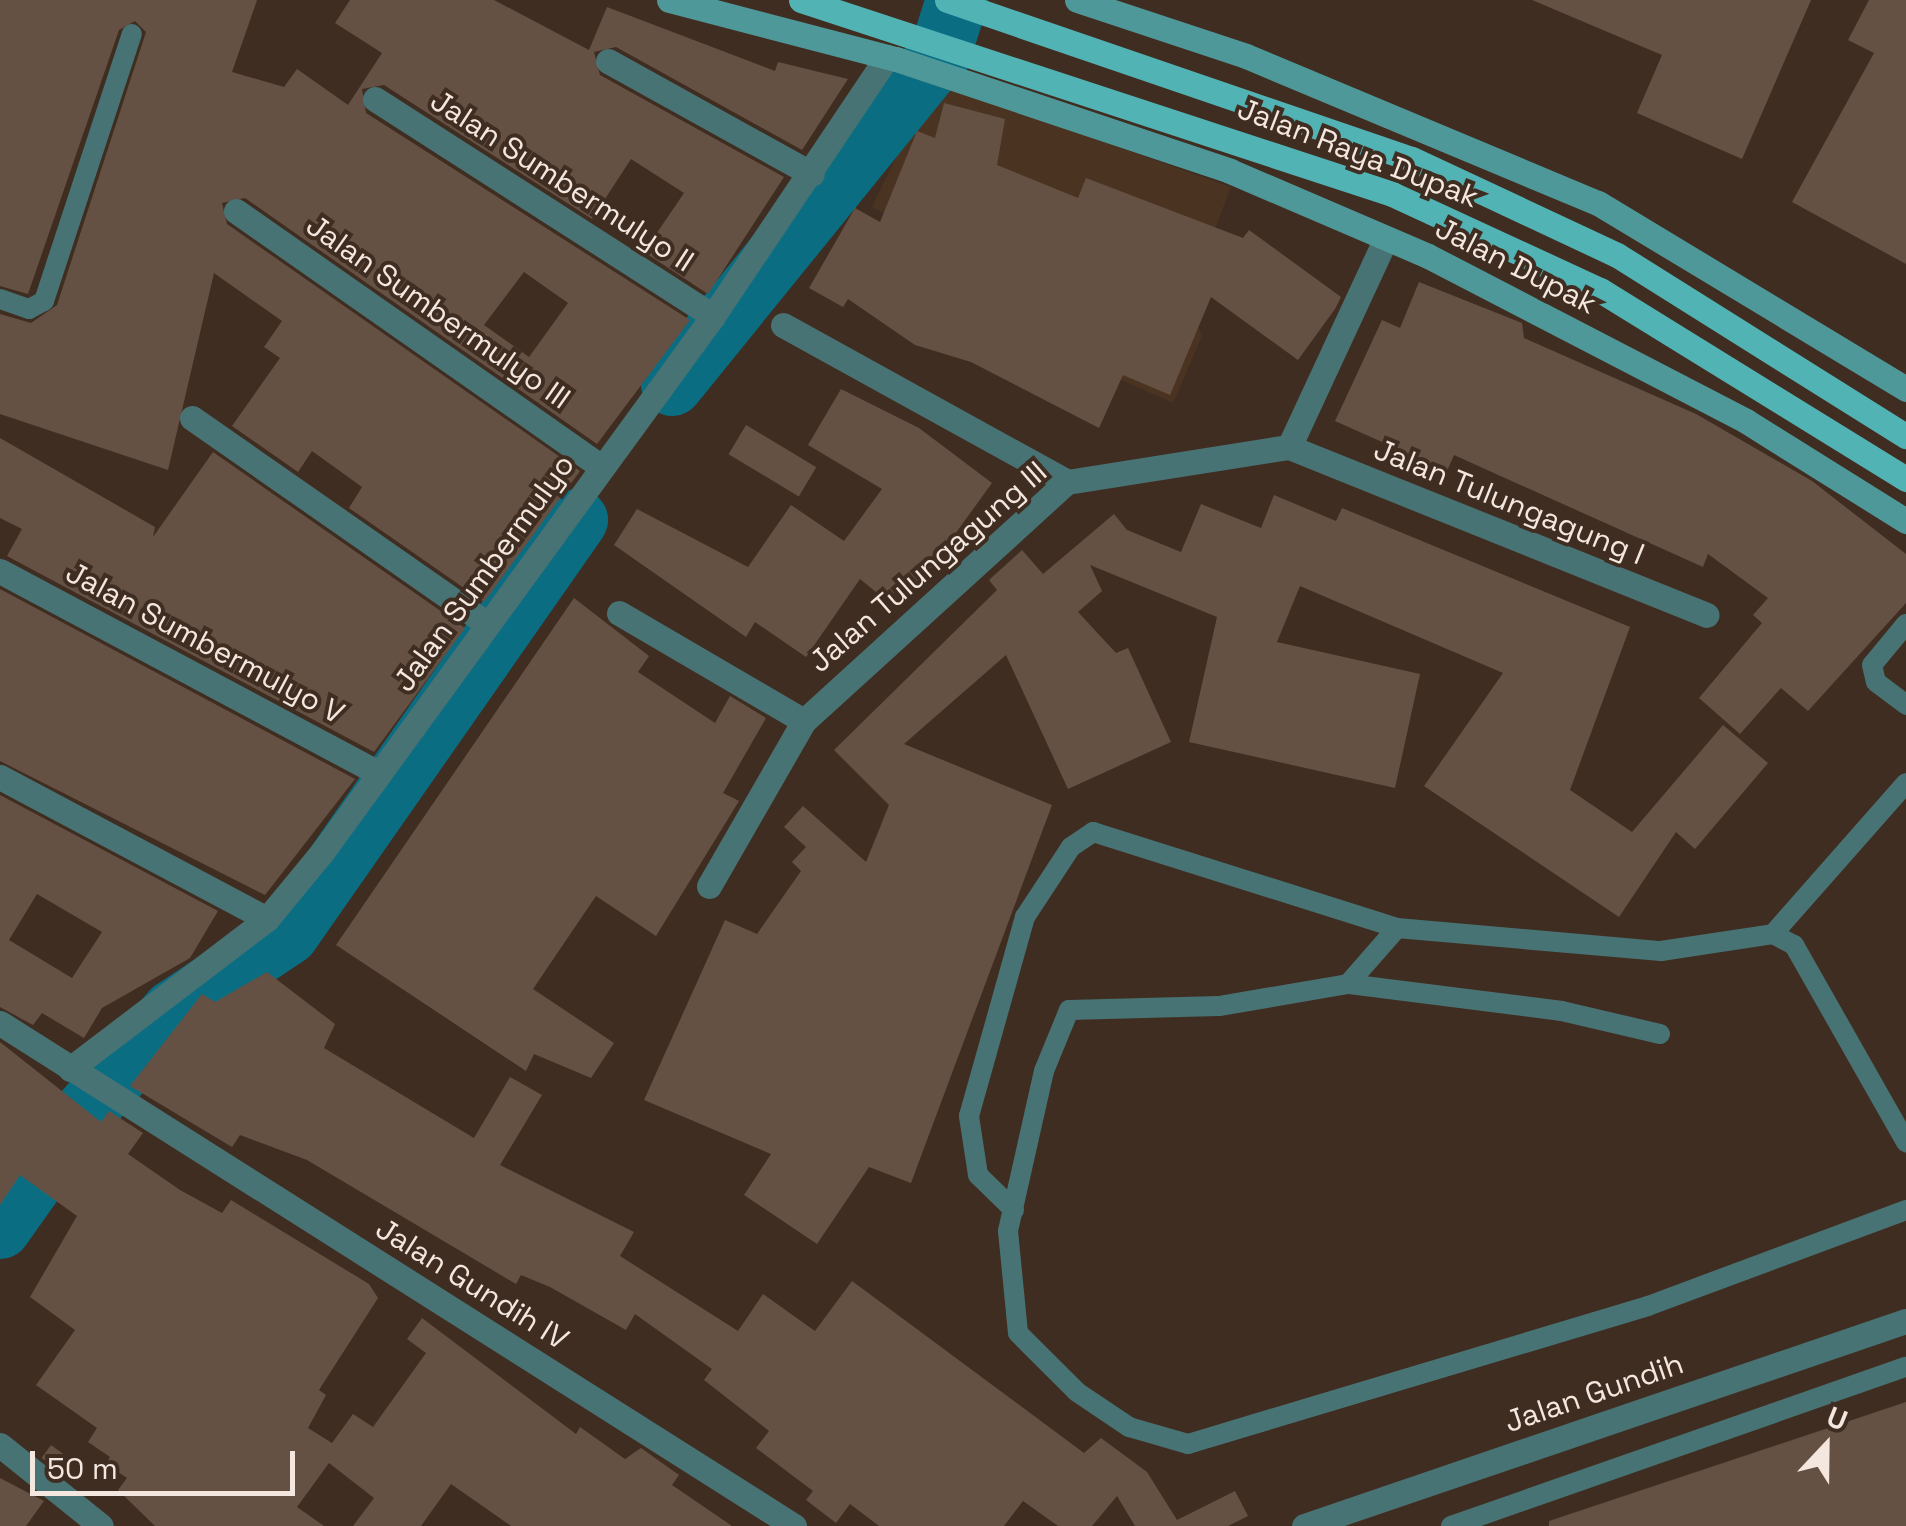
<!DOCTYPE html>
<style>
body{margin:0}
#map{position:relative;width:1906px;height:1526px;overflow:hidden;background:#402d21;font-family:"Space Grotesk",sans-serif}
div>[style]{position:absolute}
.built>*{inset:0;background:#4b3322}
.river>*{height:62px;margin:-31px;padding:0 31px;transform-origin:31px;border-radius:31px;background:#0b6d82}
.building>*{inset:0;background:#655143;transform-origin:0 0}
.lane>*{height:20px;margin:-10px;padding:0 10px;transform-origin:10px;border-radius:10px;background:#487374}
.street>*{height:25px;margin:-12.5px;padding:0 12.5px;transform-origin:12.5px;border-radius:12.5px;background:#487374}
.secondary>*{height:25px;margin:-12.5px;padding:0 12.5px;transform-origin:12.5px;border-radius:12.5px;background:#4f9899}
.primary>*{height:25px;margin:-12.5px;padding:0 12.5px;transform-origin:12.5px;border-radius:12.5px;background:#52b3b5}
span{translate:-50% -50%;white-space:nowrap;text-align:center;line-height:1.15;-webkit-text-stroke:8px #402d21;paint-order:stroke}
.street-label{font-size:30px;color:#f3e7df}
.north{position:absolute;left:1776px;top:1396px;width:100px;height:100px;-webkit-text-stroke:8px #402d21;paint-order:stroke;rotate:22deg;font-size:28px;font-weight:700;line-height:40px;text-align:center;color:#f3e7df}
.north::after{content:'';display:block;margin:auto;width:35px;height:45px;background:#f3e7df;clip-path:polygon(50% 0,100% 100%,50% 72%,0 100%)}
.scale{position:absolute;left:30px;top:1451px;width:265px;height:45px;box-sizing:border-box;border:5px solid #f3e7df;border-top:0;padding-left:12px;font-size:30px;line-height:35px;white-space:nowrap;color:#f3e7df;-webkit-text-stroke:8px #402d21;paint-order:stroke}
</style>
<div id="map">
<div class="built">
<div style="clip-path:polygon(933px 82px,1231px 187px,1187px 300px,1202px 336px,1173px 403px,1061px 353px,1032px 286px,872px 207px)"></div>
</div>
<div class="river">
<div style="left:672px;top:385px;width:426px;rotate:-51deg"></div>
<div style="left:940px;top:54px;width:57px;rotate:-72.5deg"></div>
<div style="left:0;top:1228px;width:121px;rotate:-54.7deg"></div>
<div style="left:70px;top:1129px;width:157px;rotate:-48.9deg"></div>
<div style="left:173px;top:1011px;width:138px;rotate:-33.8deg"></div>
<div style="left:288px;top:934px;width:505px;rotate:-55.08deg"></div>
</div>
<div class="building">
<div style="clip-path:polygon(evenodd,0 0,257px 0,232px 72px,284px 87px,297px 69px,348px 105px,382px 53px,335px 23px,350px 0,494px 0,589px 50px,607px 7px,775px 71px,778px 62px,848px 79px,802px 150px,616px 47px,594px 52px,600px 75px,784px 177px,708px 294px,644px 252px,684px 193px,631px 159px,592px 219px,384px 85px,362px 89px,366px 113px,690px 320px,597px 444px,245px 198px,222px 203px,227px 224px,580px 471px,484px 602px,349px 508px,362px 487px,312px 451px,298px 472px,232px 426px,280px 358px,264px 347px,282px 321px,214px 273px,168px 470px,0 414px,0 314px,31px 323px,57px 305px,146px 32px,135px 21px,119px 30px,28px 294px,0 286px,0 0,524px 272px,568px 303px,529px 357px,484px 325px,524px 272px)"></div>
<div style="clip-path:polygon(1532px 0,1811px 0,1742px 159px,1637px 113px,1662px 55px)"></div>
<div style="clip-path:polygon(1869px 0,1906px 0,1906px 264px,1792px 202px,1874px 53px,1848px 40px)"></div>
<div style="clip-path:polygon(944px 103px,1005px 119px,997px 165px,1078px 198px,1086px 178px,1243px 238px,1249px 230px,1341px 297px,1335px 309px,1298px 360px,1211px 297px,1170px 395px,1123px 375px,1099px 428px,971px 362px,915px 345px,848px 299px,843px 307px,809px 288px,855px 208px,880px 222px,917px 131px,935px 138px)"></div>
<div style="clip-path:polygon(1419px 282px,1522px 323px,1524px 338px,1696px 414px,1812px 481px,1906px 554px,1906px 603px,1808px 711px,1781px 688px,1740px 734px,1699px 698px,1762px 623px,1753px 615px,1768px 598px,1708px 554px,1703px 567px,1454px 455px,1447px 471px,1335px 421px,1382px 320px,1400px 328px)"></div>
<div style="clip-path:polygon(841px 389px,919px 428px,992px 483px,921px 581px,904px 581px,887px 601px,860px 579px,806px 657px,755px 622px,746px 637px,614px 545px,637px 509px,748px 567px,791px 505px,844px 541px,882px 489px,808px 445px)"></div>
<div style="left:746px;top:425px;width:82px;height:34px;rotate:31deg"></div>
<div style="clip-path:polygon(0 438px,155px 527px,153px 537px,213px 452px,465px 628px,374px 752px,7px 556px,22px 529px,0 518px)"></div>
<div style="clip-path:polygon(1274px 495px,1336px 521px,1342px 508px,1630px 627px,1570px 790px,1632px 832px,1723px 725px,1768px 763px,1695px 849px,1676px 832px,1619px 917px,1424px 786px,1503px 673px,1300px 586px,1277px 642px,1420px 674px,1395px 788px,1189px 742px,1217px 617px,1090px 565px,1102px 591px,1078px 612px,1116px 653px,1128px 648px,1171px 742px,1068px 789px,1006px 655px,904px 744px,1052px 805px,911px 1183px,869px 1167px,817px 1244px,744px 1195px,771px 1154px,644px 1100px,725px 920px,757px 934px,801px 871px,792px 862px,806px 847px,784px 827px,803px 806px,866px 862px,889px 805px,834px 750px,997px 590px,989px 580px,1022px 550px,1043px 574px,1114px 514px,1127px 530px,1181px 552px,1201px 504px,1261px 528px)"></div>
<div style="clip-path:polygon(0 589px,355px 779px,265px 895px,0 761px)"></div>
<div style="clip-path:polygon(574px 598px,649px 656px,638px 672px,715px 723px,730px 696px,766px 718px,723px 793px,739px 801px,656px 936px,596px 896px,533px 989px,614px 1043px,591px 1078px,534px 1054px,526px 1071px,336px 945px)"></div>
<div style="clip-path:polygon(evenodd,0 795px,218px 911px,190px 958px,102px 1008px,84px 1038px,42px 1013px,33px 1025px,0 1007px,0 795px,37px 894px,102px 932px,72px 978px,9px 940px,37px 894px)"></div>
<div style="clip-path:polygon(267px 972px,335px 1024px,324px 1048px,474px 1138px,510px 1077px,542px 1095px,500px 1165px,634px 1232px,620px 1256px,738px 1331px,763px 1294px,815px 1331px,852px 1281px,1084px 1453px,1101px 1438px,1147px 1472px,1177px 1520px,1235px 1491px,1248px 1516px,1228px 1526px,1135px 1526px,1117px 1496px,1092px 1526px,1058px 1526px,1023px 1501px,1004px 1526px,879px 1526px,850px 1504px,836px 1523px,806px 1500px,813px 1491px,756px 1448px,769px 1431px,704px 1380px,712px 1369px,635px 1314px,626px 1330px,550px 1287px,521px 1275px,516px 1284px,307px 1160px,240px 1135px,232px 1147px,130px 1086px,202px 994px,215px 1002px)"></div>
<div style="clip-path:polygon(0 1042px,101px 1122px,109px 1111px,143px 1133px,128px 1154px,180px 1190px,222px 1213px,231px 1200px,369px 1284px,378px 1298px,319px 1390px,326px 1395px,308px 1428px,332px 1443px,353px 1414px,373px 1427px,426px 1353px,407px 1339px,422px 1318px,576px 1434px,580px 1427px,625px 1459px,641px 1448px,679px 1475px,672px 1485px,732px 1526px,511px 1526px,451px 1484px,421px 1526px,353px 1526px,374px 1498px,329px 1463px,297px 1507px,324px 1526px,155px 1526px,118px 1490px,127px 1478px,106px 1464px,110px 1457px,88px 1442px,97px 1428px,36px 1385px,75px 1330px,30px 1297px,77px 1216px,20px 1175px,0 1205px)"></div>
<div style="clip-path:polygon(1906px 1402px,1906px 1526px,1549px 1526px,1549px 1521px)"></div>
<div style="left:51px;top:1445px;width:26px;height:16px;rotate:36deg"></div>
<div style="clip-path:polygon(0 1478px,44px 1501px,26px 1526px,0 1526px)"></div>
</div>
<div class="lane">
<div style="left:0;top:299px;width:31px;rotate:19deg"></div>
<div style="left:29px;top:309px;width:17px;rotate:-28deg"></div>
<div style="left:44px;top:301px;width:281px;rotate:-71.8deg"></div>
<div style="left:1906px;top:624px;width:53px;rotate:129.7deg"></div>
<div style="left:1872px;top:665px;width:17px;rotate:77deg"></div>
<div style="left:1876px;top:682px;width:38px;rotate:37deg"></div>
<div style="left:1773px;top:934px;width:201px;rotate:-48.6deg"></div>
<div style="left:1348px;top:984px;width:74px;rotate:-48.8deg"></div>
<div style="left:1660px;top:1034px;width:101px;rotate:-166.8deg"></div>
<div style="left:1562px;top:1011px;width:216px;rotate:-172.8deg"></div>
<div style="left:1348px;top:984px;width:131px;rotate:170.3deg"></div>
<div style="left:1219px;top:1006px;width:150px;rotate:178.5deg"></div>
<div style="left:1069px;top:1010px;width:66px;rotate:112.3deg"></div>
<div style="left:1044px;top:1071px;width:164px;rotate:102.7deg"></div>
<div style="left:1008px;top:1231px;width:102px;rotate:84.4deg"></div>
<div style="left:1018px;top:1333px;width:83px;rotate:45deg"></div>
<div style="left:1077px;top:1392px;width:63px;rotate:33.9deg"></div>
<div style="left:1129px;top:1427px;width:61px;rotate:16.1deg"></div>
<div style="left:1188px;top:1444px;width:480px;rotate:-16.7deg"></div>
<div style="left:1648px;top:1306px;width:275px;rotate:-20.4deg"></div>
<div style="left:1014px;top:1210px;width:50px;rotate:-135.8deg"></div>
<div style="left:978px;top:1175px;width:60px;rotate:-98.7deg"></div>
<div style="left:969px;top:1116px;width:207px;rotate:-74.3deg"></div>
<div style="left:1025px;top:917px;width:84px;rotate:-56.7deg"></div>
<div style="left:1071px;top:847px;width:27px;rotate:-34deg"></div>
<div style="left:1093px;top:832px;width:319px;rotate:17.5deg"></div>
<div style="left:1397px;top:928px;width:265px;rotate:5deg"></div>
<div style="left:1661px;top:951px;width:113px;rotate:-8.6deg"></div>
<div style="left:1773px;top:934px;width:24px;rotate:28deg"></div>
<div style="left:1794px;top:945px;width:227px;rotate:60.4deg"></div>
<div style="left:1451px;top:1526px;width:482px;rotate:-19.3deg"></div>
</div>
<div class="street">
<div style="left:608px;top:61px;width:233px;rotate:29deg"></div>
<div style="left:375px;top:99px;width:402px;rotate:32.7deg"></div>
<div style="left:236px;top:211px;width:447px;rotate:35deg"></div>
<div style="left:783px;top:325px;width:325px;rotate:28.9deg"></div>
<div style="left:192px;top:418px;width:360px;rotate:34.9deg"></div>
<div style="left:1289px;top:447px;width:450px;rotate:21.9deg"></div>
<div style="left:1289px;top:447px;width:230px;rotate:-65.1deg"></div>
<div style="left:0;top:571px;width:429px;rotate:28.1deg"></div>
<div style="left:619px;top:613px;width:214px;rotate:30.3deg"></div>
<div style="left:0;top:777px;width:302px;rotate:28deg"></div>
<div style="left:709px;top:886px;width:190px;rotate:-60.1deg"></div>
<div style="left:804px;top:721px;width:355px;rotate:-42.3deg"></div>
<div style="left:1067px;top:482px;width:225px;rotate:-9deg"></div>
<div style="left:0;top:1023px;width:940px;rotate:32.35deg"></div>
<div style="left:70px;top:1069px;width:248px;rotate:-37.3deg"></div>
<div style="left:267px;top:919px;width:88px;rotate:-50.5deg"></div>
<div style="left:323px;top:851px;width:662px;rotate:-53.91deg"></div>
<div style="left:713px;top:316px;width:312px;rotate:-56.1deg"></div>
<div style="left:0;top:1445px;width:129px;rotate:38.7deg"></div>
<div style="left:1304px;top:1526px;width:636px;rotate:-18.81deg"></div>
</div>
<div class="secondary">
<div style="left:669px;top:0;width:235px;rotate:14.6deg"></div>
<div style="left:896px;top:59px;width:352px;rotate:18.5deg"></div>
<div style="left:1230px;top:171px;width:215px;rotate:23.2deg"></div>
<div style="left:1428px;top:256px;width:358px;rotate:27.4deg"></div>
<div style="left:1746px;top:421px;width:189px;rotate:32deg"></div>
<div style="left:1077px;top:0;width:178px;rotate:18.3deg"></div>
<div style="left:1246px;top:56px;width:381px;rotate:22.7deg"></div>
<div style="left:1598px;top:203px;width:360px;rotate:31.1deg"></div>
</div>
<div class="primary">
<div style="left:801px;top:0;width:622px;rotate:18.17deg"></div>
<div style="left:1392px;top:194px;width:229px;rotate:24.8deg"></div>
<div style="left:1600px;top:290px;width:360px;rotate:31.7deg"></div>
<div style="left:947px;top:0;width:491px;rotate:18.9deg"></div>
<div style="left:1412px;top:159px;width:226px;rotate:25.1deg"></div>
<div style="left:1617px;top:255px;width:341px;rotate:32.1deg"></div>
</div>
<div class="street-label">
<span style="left:1358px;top:153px;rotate:21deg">Jalan Raya Dupak</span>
<span style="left:562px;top:181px;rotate:33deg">Jalan Sumbermulyo II</span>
<span style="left:1516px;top:266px;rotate:27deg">Jalan Dupak</span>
<span style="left:438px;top:312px;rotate:35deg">Jalan Sumbermulyo III</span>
<span style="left:1509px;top:502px;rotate:22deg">Jalan Tulungagung I</span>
<span style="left:928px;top:567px;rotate:-41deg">Jalan Tulungagung III</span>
<span style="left:484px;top:573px;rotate:-54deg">Jalan Sumbermulyo</span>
<span style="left:205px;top:643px;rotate:28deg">Jalan Sumbermulyo V</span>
<span style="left:472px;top:1284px;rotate:32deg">Jalan Gundih IV</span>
<span style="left:1594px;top:1393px;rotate:-19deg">Jalan Gundih</span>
</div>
<div class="north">U</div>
<div class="scale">50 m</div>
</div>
